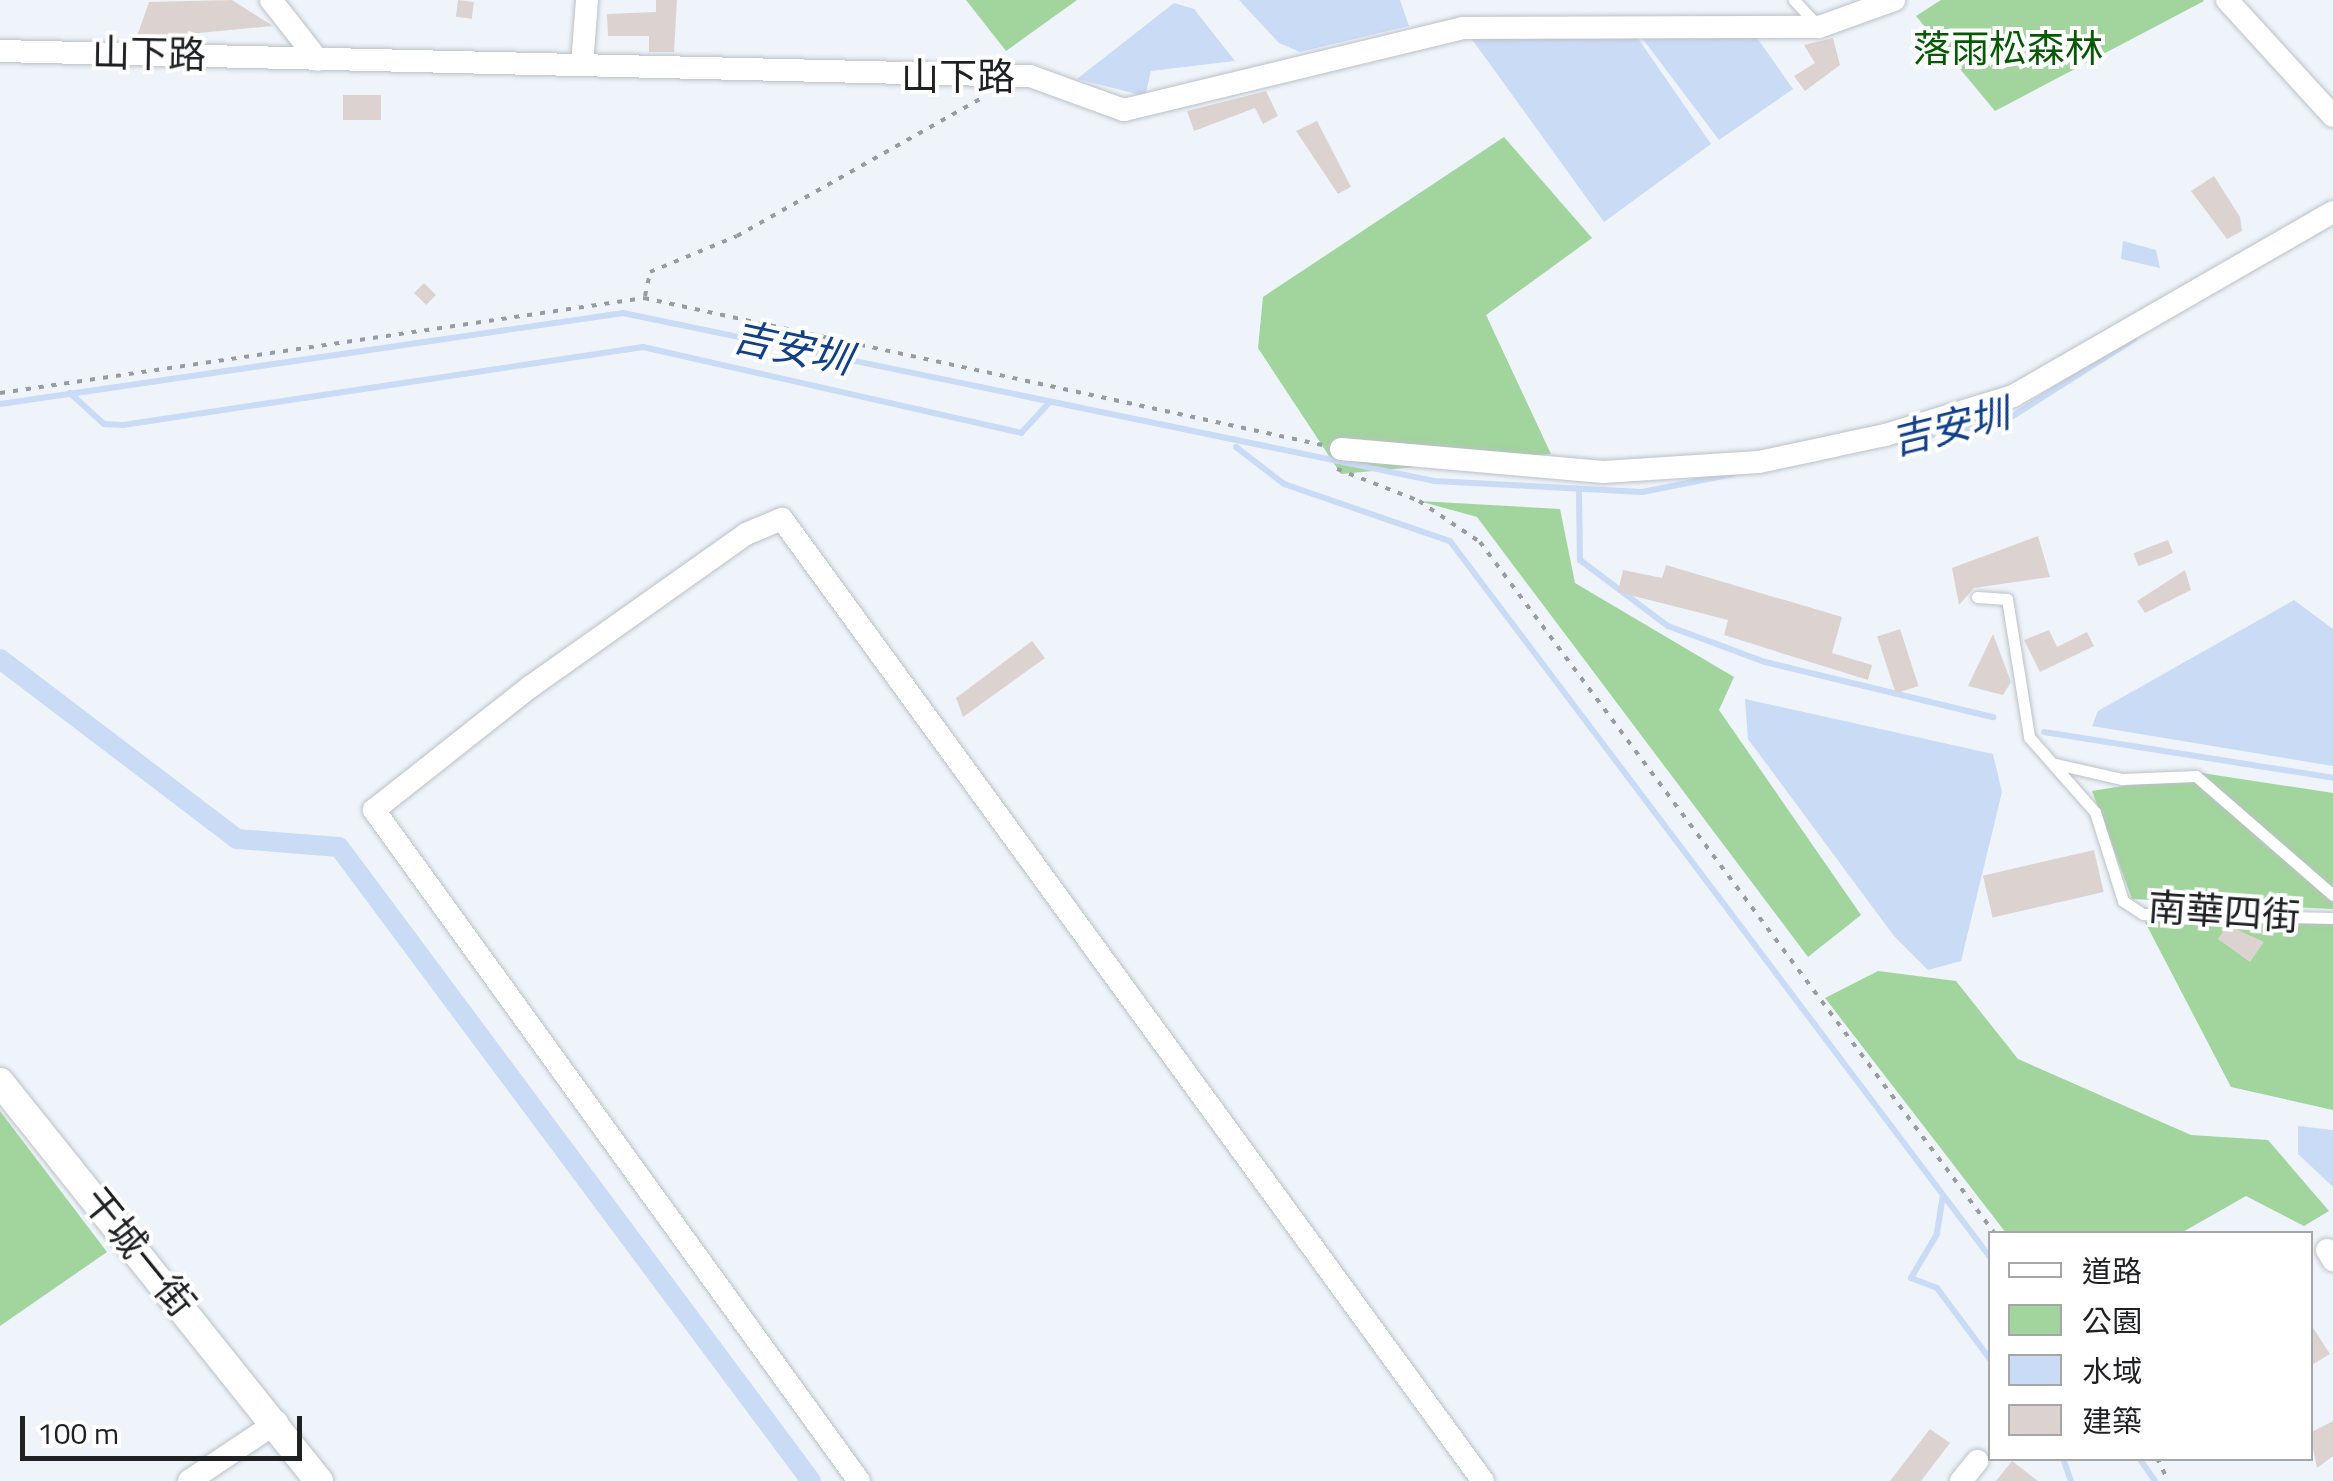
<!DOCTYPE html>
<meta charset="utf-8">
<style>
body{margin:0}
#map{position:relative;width:2333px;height:1481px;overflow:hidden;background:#eef4fa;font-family:"Titillium Web","Noto Sans TC",sans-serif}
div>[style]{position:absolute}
.green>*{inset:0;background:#a2d49d}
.water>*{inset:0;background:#cadbf6}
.stream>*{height:6px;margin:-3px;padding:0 3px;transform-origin:3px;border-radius:3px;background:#cadbf6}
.canal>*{height:20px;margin:-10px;padding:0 10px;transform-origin:10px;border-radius:10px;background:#cadbf6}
.building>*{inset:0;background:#dcd3d1;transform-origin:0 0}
.path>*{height:4px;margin-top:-2px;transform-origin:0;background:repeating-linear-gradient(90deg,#989ca1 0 5px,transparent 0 13px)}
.roads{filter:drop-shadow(0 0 2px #bbc1c7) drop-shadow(0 0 2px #bbc1c7)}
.service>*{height:11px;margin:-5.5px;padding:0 5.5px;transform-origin:5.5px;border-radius:5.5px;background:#fff}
.minor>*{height:22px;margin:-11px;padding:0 11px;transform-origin:11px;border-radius:11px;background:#fff}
.tertiary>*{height:28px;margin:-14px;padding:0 14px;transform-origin:14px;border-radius:14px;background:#fff}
span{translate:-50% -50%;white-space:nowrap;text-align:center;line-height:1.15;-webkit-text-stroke:8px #fff;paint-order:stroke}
.park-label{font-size:38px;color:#065804}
.street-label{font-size:38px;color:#1e2022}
.water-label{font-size:40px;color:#0f4089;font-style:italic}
.legend{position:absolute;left:1988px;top:1231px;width:325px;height:230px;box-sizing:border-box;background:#fff;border:2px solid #a5a6a7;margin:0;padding:12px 18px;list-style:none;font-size:30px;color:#1e2022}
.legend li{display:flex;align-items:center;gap:20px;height:50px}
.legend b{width:50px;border:2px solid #a5a6a7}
.scale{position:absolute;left:20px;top:1416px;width:282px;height:45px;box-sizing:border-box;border:5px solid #1e2022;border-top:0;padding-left:12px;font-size:30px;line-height:35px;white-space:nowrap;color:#1e2022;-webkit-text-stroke:8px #fff;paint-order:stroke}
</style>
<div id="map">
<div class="green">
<div style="clip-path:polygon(966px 0,1077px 0,1006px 51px)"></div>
<div style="clip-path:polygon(1941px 0,2203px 0,2204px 1px,1995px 111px,1916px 16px)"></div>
<div style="clip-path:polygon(1504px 137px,1592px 238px,1486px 315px,1551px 454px,1341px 474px,1258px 348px,1263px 297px)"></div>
<div style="clip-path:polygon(1419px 501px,1560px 509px,1575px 583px,1734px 677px,1719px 710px,1861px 915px,1808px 957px,1477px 517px)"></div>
<div style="clip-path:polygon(2202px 773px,2333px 793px,2333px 909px,2132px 899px,2092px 791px)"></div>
<div style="clip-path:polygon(2199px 919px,2333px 923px,2333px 1110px,2231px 1087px,2145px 922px)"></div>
<div style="clip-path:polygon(1878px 971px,1956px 981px,2018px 1059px,2191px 1135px,2268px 1140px,2329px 1211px,2304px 1226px,2246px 1196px,2181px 1233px,2006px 1233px,1825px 998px)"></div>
<div style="clip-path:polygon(0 1111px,107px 1252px,0 1326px)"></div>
</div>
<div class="water">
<div style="clip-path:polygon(1239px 0,1400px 0,1409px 26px,1300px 52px,1279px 43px)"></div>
<div style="clip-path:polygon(1174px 3px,1194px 9px,1235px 61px,1151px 71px,1145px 96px,1077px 79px)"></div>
<div style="clip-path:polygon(1466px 31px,1637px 37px,1711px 144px,1604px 222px)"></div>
<div style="clip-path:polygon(1755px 35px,1793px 89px,1719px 140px,1642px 38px)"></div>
<div style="clip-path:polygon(2123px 241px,2156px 250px,2160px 268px,2121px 259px)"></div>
<div style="clip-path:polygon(2294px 600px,2333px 629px,2333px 766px,2092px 726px,2098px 711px)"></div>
<div style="clip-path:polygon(1745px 699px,1993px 754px,2002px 792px,1961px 961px,1928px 970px,1894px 936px,1748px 739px)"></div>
<div style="clip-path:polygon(2298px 1126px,2333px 1130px,2333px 1187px,2298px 1154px)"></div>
</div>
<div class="stream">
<div style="left:70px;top:393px;width:46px;rotate:42.4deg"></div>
<div style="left:104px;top:424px;width:19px;rotate:3deg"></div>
<div style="left:123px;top:425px;width:526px;rotate:-8.53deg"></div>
<div style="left:643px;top:347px;width:388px;rotate:12.8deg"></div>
<div style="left:1021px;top:433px;width:41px;rotate:-47deg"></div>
<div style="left:0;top:404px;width:630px;rotate:-8.31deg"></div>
<div style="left:623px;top:313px;width:828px;rotate:11.7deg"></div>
<div style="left:1434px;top:481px;width:208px;rotate:3deg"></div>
<div style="left:1642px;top:492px;width:93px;rotate:-11.2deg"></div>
<div style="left:1897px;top:442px;width:110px;rotate:-11deg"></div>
<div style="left:2005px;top:421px;width:153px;rotate:-32.4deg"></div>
<div style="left:1236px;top:447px;width:61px;rotate:37.6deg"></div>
<div style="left:1284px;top:484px;width:176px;rotate:19deg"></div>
<div style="left:1450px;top:541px;width:897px;rotate:52.98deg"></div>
<div style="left:1579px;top:492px;width:68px;rotate:89.2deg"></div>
<div style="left:1580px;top:560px;width:110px;rotate:36.9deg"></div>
<div style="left:1668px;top:626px;width:103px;rotate:20.4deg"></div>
<div style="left:1765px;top:662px;width:235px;rotate:13.6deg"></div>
<div style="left:2044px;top:732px;width:293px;rotate:9deg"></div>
<div style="left:1943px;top:1195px;width:39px;rotate:99deg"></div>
<div style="left:1937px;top:1234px;width:51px;rotate:120.6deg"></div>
<div style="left:1911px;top:1278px;width:28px;rotate:21deg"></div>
<div style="left:1937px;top:1288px;width:89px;rotate:53.3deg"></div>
<div style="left:2063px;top:1458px;width:24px;rotate:71deg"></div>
<div style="left:2139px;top:1458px;width:28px;rotate:55deg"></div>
</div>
<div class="canal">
<div style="left:0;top:659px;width:298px;rotate:37.2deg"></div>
<div style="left:237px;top:839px;width:102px;rotate:4.5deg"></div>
<div style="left:339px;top:847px;width:790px;rotate:53.33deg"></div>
</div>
<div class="building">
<div style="clip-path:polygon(232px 0,273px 26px,136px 39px,149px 2px)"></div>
<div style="left:458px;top:0;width:16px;height:17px;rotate:7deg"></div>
<div style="clip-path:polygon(656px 0,677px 0,674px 52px,649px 52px,649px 36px,608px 36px,607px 14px,656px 12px)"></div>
<div style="clip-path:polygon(1833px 38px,1840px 65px,1805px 91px,1794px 76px,1815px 63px,1804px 45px)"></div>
<div style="clip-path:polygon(1266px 91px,1278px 116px,1263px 124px,1255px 108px,1194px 131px,1187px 111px)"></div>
<div style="left:343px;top:95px;width:38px;height:25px"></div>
<div style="clip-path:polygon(1317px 121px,1351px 187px,1338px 194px,1296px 131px)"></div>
<div style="clip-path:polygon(2214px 176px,2240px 217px,2242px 231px,2227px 239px,2191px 191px)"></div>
<div style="left:424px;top:283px;width:17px;height:14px;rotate:45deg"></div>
<div style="clip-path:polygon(2038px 536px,2050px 577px,1974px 588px,1959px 605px,1952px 568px)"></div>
<div style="left:2168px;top:540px;width:14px;height:37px;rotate:69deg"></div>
<div style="clip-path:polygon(1666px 565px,1842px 617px,1832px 653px,1872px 665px,1868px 680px,1724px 635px,1728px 620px,1618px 592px,1623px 570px,1662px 578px)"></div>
<div style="clip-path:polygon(2185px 570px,2191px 590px,2145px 613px,2137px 601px)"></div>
<div style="left:1900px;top:629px;width:60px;height:24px;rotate:72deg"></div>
<div style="clip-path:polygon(2049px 630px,2057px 647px,2087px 632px,2094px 646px,2040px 672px,2024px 640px)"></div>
<div style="clip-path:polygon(1993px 634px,2011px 682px,2003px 695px,1968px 686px)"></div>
<div style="clip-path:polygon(1032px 641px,1045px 658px,963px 717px,956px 698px)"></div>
<div style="left:2094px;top:850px;width:43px;height:114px;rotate:77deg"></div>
<div style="clip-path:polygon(2227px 925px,2264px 942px,2250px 962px,2218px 939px)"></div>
<div style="clip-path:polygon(2310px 1323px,2330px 1354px,2310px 1366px)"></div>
<div style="clip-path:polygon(2333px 1421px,2333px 1456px,2317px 1468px,2310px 1433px)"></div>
<div style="clip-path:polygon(1930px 1429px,1950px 1443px,1921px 1481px,1890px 1481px)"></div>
<div style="clip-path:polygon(2012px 1461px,2038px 1481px,1996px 1481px)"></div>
</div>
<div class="path">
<div style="left:645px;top:296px;width:25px;rotate:-78deg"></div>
<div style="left:650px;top:272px;width:94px;rotate:-22.5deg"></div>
<div style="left:737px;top:236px;width:285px;rotate:-29.4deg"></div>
<div style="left:0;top:393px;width:651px;rotate:-8.39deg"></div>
<div style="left:644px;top:298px;width:694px;rotate:12.23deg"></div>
<div style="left:1337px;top:469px;width:88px;rotate:21.3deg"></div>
<div style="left:1419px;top:501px;width:73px;rotate:33.9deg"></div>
<div style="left:1480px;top:542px;width:863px;rotate:53.34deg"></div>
<div style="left:2157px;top:1458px;width:25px;rotate:64deg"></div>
</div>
<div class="roads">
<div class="service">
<div style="left:1794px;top:0;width:33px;rotate:47deg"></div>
<div style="left:1977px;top:597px;width:30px;rotate:4deg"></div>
<div style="left:2007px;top:599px;width:140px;rotate:80.9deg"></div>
<div style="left:2029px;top:737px;width:100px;rotate:48.7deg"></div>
<div style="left:2095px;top:812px;width:93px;rotate:72.5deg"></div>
<div style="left:2123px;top:901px;width:24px;rotate:33deg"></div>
<div style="left:2143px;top:914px;width:190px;rotate:1.2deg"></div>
<div style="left:2056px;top:764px;width:68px;rotate:12.8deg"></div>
<div style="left:2122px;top:779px;width:74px;rotate:-2.3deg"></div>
<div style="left:2196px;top:776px;width:181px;rotate:41deg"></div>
</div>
<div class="minor">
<div style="left:271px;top:0;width:76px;rotate:51.9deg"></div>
<div style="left:2227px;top:0;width:157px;rotate:47.6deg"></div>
<div style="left:0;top:51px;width:1030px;rotate:1.39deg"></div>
<div style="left:1030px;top:76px;width:100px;rotate:19.9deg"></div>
<div style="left:1124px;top:110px;width:349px;rotate:-13.6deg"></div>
<div style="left:1463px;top:28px;width:356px;rotate:-0.2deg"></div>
<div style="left:1819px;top:27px;width:80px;rotate:-19.8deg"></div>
<div style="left:582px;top:65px;width:65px;rotate:-85.6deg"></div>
<div style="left:1341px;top:449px;width:263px;rotate:5deg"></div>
<div style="left:1603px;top:472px;width:156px;rotate:-3.7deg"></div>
<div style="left:1759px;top:462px;width:129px;rotate:-12.1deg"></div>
<div style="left:1885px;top:435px;width:134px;rotate:-16.9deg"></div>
<div style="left:2013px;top:396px;width:369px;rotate:-29.9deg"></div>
<div style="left:2327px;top:1250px;width:12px;rotate:59deg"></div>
<div style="left:189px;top:1481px;width:106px;rotate:-33.8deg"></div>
<div style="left:859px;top:1481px;width:828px;rotate:-125.86deg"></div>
<div style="left:374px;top:810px;width:199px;rotate:-38.3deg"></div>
<div style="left:530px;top:687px;width:265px;rotate:-35.3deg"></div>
<div style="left:746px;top:534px;width:39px;rotate:-23deg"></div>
<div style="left:782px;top:519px;width:1190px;rotate:53.92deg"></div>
<div style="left:1961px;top:1481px;width:26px;rotate:-51deg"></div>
</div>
<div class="tertiary">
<div style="left:0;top:1082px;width:511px;rotate:51.36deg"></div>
</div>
</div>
<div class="park-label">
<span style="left:2008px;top:49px">落雨松森林</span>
</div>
<div class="street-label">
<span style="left:149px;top:54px;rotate:1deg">山下路</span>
<span style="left:958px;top:77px">山下路</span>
<span style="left:2224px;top:912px;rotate:4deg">南華四街</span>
<span style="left:139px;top:1252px;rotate:51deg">干城一街</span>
</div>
<div class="water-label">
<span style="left:792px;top:348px;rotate:12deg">吉安圳</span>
<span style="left:1950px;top:427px;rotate:-14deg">吉安圳</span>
</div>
<ul class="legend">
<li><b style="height:12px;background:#fff"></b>道路</li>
<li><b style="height:28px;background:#a2d49d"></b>公園</li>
<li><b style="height:28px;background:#cadbf6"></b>水域</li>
<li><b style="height:28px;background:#dcd3d1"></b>建築</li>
</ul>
<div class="scale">100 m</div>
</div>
